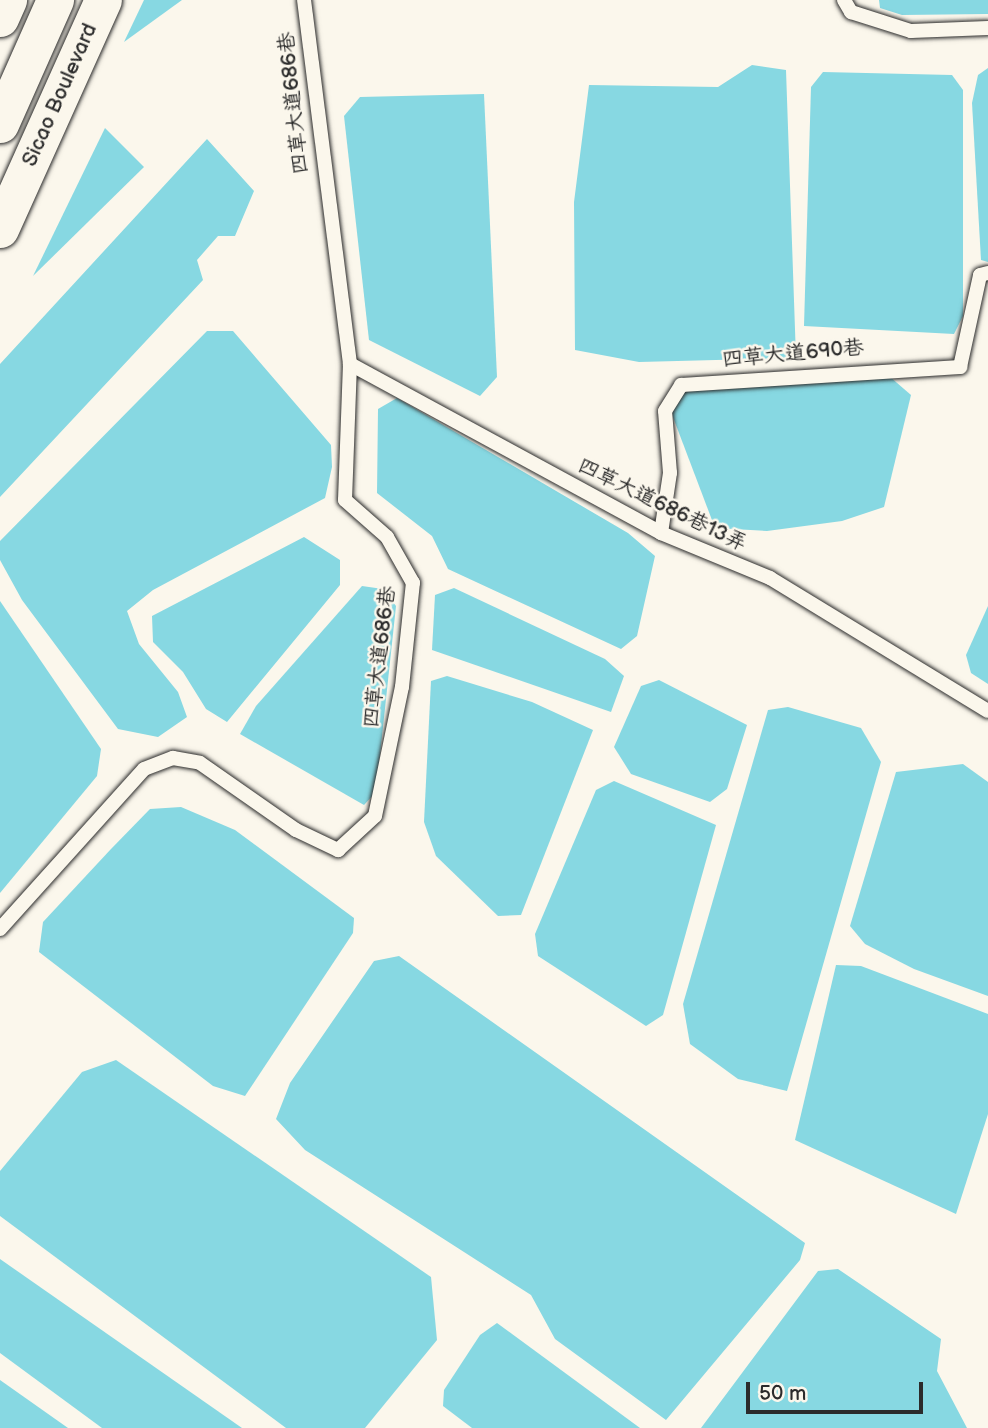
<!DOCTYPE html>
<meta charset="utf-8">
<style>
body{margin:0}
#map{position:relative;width:988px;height:1428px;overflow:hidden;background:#fbf7ec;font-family:"Balsamiq Sans","LXGW WenKai TC",sans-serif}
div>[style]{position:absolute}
.water>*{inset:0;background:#87d8e2}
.roads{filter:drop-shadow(0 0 2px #2b2b2b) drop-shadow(0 0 2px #2b2b2b)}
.lane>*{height:14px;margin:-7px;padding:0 7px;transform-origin:7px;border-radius:7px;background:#fbf7ec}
.secondary>*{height:37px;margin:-18.5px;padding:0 18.5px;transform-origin:18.5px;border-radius:18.5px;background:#fbf7ec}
span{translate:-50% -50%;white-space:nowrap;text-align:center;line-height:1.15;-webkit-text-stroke:5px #fbf7ec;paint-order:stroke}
.street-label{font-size:21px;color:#2b2b2b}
.scale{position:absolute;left:746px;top:1382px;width:177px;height:32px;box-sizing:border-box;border:4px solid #2b2b2b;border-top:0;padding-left:9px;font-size:21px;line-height:24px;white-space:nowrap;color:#2b2b2b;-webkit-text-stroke:5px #fbf7ec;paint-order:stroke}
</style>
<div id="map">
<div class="water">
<div style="clip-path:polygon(144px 0,182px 0,124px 42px)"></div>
<div style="clip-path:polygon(879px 0,988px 0,988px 14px,902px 15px,880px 8px)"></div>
<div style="clip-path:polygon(752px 65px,786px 70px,796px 358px,639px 362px,575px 350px,574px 202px,589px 85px,718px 87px)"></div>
<div style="clip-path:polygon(988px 68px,988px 262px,981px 260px,972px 103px,978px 75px)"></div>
<div style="clip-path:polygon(823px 72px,952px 75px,963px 90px,963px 316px,954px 334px,804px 326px,811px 87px)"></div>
<div style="clip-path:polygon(484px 94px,497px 377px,480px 396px,369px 340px,344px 116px,360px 97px)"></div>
<div style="clip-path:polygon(105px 128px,144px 167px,33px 276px)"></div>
<div style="clip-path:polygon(207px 139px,254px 191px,235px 236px,218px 236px,197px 260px,203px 280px,0 497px,0 364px)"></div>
<div style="clip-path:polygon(207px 331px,233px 331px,331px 445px,332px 467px,325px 498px,153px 590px,127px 611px,139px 644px,178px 692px,187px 717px,158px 737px,118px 729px,22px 600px,0 560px,0 541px)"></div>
<div style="clip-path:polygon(889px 376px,911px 395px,884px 507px,842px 521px,767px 531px,715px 528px,668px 404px,687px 389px)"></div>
<div style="clip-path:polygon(397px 398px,628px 533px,655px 556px,637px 636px,621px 649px,448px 569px,432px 536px,377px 493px,378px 409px)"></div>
<div style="clip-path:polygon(304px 537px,340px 560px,340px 585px,227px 722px,206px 709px,183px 672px,153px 642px,152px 616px)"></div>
<div style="clip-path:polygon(362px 586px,383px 589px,396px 606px,376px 792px,364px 805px,240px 734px,256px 706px)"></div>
<div style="clip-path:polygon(454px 588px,605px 659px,624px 676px,611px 712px,432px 650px,435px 595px)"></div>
<div style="clip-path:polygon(0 601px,101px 749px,97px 776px,0 893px)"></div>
<div style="clip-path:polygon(988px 606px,988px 684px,971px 673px,966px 655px)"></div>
<div style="clip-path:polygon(447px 676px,532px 702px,593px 730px,521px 915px,498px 916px,436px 856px,424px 822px,431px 681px)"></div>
<div style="clip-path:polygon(659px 680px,747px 725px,727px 789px,710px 802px,631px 774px,614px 747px,641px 686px)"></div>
<div style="clip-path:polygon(788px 707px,861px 728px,881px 762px,787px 1091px,738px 1079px,690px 1044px,683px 1004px,768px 710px)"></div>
<div style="clip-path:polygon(963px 764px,988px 782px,988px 996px,914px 969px,865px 944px,850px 926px,896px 772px)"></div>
<div style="clip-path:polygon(614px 781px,716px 825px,663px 1015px,646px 1026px,538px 956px,535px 934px,596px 790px)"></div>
<div style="clip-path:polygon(181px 807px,235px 830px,354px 918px,353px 933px,245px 1096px,213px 1086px,39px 952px,43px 922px,111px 849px,150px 809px)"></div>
<div style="clip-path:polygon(399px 956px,805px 1243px,800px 1260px,666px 1420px,555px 1339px,531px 1295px,305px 1150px,276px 1119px,290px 1083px,374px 961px)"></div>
<div style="clip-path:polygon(836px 965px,861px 966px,988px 1014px,988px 1114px,956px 1214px,795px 1140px)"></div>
<div style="clip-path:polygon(116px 1060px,431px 1277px,437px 1340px,365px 1428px,286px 1428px,0 1216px,0 1171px,82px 1072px)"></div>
<div style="clip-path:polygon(0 1259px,242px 1428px,102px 1428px,0 1353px)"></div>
<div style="clip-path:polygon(838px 1269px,941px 1339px,937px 1371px,967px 1428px,701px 1428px,818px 1271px)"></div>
<div style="clip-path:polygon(497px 1323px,640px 1428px,472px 1428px,443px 1406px,444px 1390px,480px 1335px)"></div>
<div style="clip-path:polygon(0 1380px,68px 1428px,0 1428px)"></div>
</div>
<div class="roads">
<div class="lane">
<div style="left:844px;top:0;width:14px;rotate:60deg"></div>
<div style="left:851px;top:12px;width:63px;rotate:17.6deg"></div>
<div style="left:911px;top:31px;width:77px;rotate:-2.2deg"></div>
<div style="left:350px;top:364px;width:354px;rotate:28.5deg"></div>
<div style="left:661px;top:533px;width:118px;rotate:22.4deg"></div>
<div style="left:770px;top:578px;width:255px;rotate:31.4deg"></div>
<div style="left:661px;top:533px;width:61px;rotate:-81.5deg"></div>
<div style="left:670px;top:473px;width:62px;rotate:-94.6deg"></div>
<div style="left:665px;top:411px;width:31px;rotate:-58deg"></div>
<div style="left:681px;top:385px;width:280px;rotate:-3.7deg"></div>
<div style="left:960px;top:367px;width:94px;rotate:-77.7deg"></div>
<div style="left:980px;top:275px;width:8px;rotate:-14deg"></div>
<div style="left:0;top:929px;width:215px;rotate:-48deg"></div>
<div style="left:144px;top:769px;width:31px;rotate:-21deg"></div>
<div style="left:173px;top:758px;width:27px;rotate:10deg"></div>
<div style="left:200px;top:763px;width:117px;rotate:34.9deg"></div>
<div style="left:296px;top:830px;width:47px;rotate:25.5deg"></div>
<div style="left:338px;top:850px;width:50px;rotate:-42.6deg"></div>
<div style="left:375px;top:816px;width:132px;rotate:-78.2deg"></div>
<div style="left:402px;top:687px;width:105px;rotate:-84deg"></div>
<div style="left:413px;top:583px;width:53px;rotate:-119.5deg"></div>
<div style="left:387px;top:537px;width:56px;rotate:-138.6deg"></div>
<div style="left:345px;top:500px;width:136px;rotate:-87.9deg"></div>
<div style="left:350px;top:364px;width:367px;rotate:-97.2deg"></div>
</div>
<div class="secondary">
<div style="left:0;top:18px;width:20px;rotate:-66deg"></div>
<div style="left:0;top:124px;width:136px;rotate:-66.1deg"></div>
<div style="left:0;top:229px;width:251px;rotate:-65.8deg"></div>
</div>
</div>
<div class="street-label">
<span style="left:60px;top:95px;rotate:-66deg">Sicao Boulevard</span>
<span style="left:294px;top:103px;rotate:-96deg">四草大道686巷</span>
<span style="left:793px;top:354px;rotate:-5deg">四草大道690巷</span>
<span style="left:662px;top:505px;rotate:26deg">四草大道686巷13弄</span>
<span style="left:380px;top:657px;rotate:-83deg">四草大道686巷</span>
</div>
<div class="scale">50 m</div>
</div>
